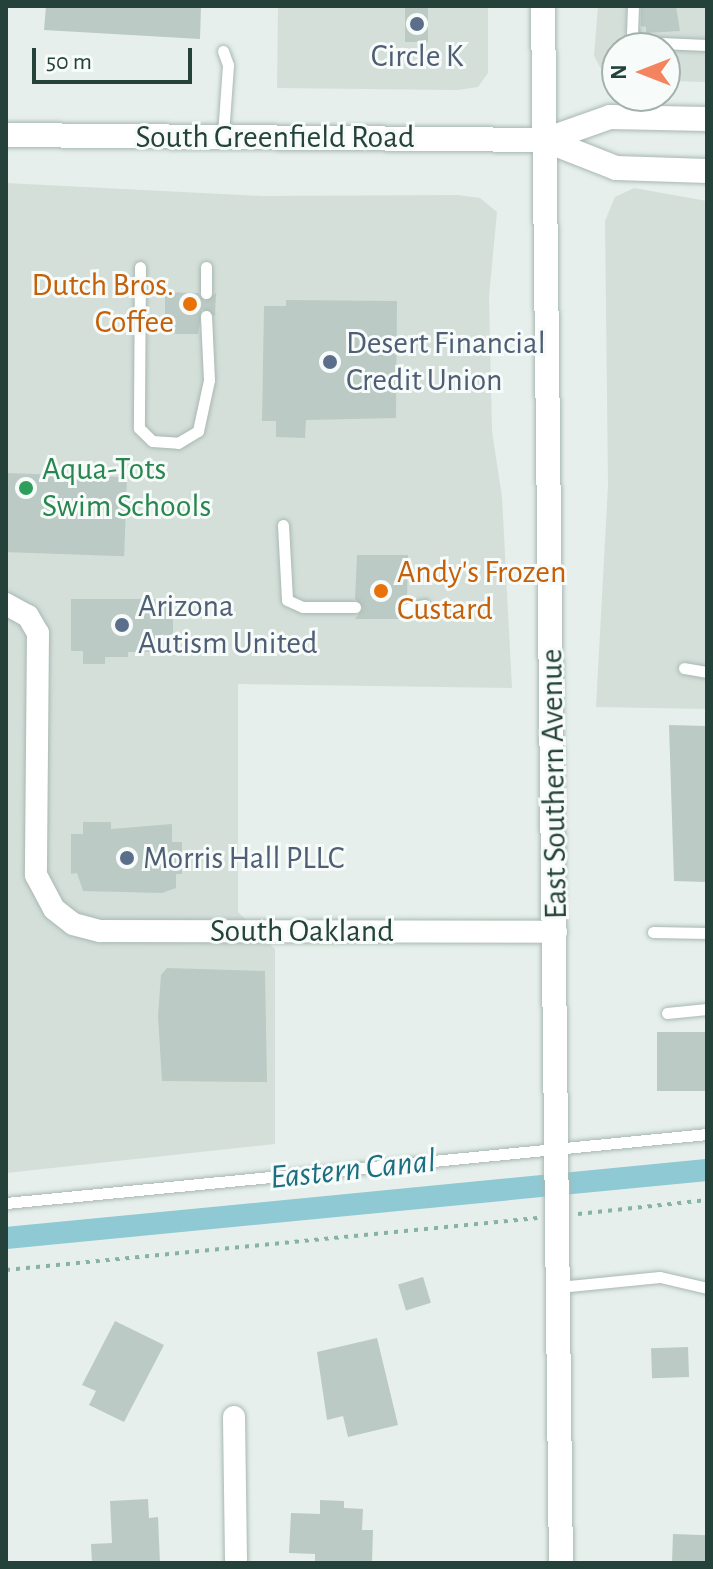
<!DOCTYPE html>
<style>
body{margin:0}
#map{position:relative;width:713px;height:1569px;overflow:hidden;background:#e6efeb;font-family:"Alegreya Sans",sans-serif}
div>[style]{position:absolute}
.built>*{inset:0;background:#d4dfda}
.canal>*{height:22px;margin:-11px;padding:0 11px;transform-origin:11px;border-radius:11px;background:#8ec9d4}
.building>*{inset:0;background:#bbcac4;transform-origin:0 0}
.path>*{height:4px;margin-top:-2px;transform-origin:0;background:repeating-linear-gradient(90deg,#86b3a5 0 4px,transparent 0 10px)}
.roads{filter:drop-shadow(0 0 2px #a8b8b2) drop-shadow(0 0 2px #a8b8b2)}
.lane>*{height:11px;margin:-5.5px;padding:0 5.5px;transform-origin:5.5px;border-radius:5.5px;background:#fff}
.street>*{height:22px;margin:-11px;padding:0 11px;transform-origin:11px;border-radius:11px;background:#fff}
.secondary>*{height:24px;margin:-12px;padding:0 12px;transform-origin:12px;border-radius:12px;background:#fff}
.dots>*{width:22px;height:22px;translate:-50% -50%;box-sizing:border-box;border:4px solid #f7fbf9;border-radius:50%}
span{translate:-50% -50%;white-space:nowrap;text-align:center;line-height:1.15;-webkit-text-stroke:6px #f7fbf9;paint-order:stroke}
.service-label{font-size:32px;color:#4e5e75}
.left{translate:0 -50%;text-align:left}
.street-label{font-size:32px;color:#24423a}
.food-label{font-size:32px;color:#c56008}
.right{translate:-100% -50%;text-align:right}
.leisure-label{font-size:32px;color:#27864d}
.water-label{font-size:34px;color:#1c6f80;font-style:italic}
.frame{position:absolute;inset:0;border:8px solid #24423a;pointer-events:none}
.north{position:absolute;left:601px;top:32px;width:80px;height:80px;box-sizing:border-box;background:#f7fbf9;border:2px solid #a3b1ad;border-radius:50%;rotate:270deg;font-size:22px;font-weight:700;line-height:32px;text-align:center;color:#24423a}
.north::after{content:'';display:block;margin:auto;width:28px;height:36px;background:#f4845f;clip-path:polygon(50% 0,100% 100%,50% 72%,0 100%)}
.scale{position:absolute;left:32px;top:48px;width:160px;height:36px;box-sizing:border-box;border:4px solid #24423a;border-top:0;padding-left:10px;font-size:24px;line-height:28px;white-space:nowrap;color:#24423a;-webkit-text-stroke:6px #f7fbf9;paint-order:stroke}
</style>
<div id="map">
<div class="built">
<div style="clip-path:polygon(278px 6px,488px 6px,488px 73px,478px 87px,458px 90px,277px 88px)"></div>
<div style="clip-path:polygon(598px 6px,707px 6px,707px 82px,665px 81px,665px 48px,617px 48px,617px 80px,605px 76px,594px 56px)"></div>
<div style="clip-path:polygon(6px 183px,262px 196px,458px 195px,480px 198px,497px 212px,489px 296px,492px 431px,502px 497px,512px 688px,238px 684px,238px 912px,275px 949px,275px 1144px,6px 1173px)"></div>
<div style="clip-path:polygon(634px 188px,707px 201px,707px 709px,596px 707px,608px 485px,605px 221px,615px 197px)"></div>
</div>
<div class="canal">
<div style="left:6px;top:1238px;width:704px;rotate:-5.54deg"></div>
</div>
<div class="building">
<div style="clip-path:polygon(46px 6px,201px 6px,200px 39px,44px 30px)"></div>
<div style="left:405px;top:6px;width:23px;height:36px"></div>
<div style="clip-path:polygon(641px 6px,676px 6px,680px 31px,646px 33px,646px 27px,641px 26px)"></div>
<div style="clip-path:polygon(165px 292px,198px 293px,205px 301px,216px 293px,215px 316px,202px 309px,198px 334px,165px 334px)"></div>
<div style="clip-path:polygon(286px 300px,397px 301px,396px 418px,306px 420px,305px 438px,276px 437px,276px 421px,262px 421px,264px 306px,286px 306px)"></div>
<div style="left:6px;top:473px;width:121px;height:79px;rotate:2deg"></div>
<div style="clip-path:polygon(357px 555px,408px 555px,407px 600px,399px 610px,407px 619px,355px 619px,363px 608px,355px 599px)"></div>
<div style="clip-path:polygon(71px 599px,173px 599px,173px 652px,128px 652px,128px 657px,105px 657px,105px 664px,83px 664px,83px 651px,71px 651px)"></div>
<div style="clip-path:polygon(669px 725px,707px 726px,707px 882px,674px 881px)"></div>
<div style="clip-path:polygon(83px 822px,111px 822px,111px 829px,172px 824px,172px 842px,182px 842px,182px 874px,176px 874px,176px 888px,162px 893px,83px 891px,77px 873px,71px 874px,71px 834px,83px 834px)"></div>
<div style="clip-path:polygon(167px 968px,265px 971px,267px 1082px,162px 1081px,158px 1016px,161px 975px)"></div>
<div style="left:707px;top:1032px;width:59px;height:50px;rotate:90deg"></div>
<div style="left:423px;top:1277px;width:27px;height:26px;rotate:73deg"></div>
<div style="clip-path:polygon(115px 1321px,164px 1345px,124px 1422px,89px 1405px,96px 1391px,82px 1385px)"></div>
<div style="clip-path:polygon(377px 1338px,398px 1425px,348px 1437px,343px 1416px,327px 1420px,317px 1352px)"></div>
<div style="left:688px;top:1347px;width:30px;height:37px;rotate:88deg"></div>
<div style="clip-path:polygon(148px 1499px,149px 1518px,158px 1517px,160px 1563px,92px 1563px,91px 1544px,112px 1543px,110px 1501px)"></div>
<div style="clip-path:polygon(320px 1500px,344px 1501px,344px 1508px,363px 1509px,362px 1530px,373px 1530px,372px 1563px,315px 1563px,315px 1554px,289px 1553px,291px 1513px,320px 1514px)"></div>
<div style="left:673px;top:1534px;width:34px;height:29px;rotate:2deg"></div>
</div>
<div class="path">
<div style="left:578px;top:1214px;width:130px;rotate:-6.2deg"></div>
<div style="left:6px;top:1270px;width:534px;rotate:-5.59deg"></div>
</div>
<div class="roads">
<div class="lane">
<div style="left:633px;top:6px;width:26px;rotate:92deg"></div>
<div style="left:632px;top:32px;width:11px;rotate:63deg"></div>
<div style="left:637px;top:42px;width:70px;rotate:2.5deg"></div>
<div style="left:223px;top:51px;width:15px;rotate:70deg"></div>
<div style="left:228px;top:65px;width:70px;rotate:94.1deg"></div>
<div style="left:140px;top:267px;width:161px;rotate:90.4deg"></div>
<div style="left:139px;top:428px;width:18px;rotate:45deg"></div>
<div style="left:152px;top:441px;width:26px;rotate:4deg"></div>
<div style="left:178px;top:443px;width:23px;rotate:-31deg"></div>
<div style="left:198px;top:431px;width:52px;rotate:-77.8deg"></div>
<div style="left:209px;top:380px;width:64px;rotate:-92.7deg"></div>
<div style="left:206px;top:267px;width:26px;rotate:90deg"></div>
<div style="left:283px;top:525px;width:75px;rotate:86.9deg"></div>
<div style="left:287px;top:600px;width:17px;rotate:24deg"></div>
<div style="left:303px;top:607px;width:52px"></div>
<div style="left:407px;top:609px;width:18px;rotate:-13deg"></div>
<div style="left:684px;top:668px;width:23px;rotate:10deg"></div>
<div style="left:653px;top:932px;width:54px;rotate:1.1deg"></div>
<div style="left:667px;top:1013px;width:40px;rotate:-5.7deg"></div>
<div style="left:6px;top:1203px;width:704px;rotate:-5.62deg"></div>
<div style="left:559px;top:1287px;width:101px;rotate:-5.7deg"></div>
<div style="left:660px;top:1277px;width:48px;rotate:13.2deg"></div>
</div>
<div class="street">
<div style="left:6px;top:604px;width:25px;rotate:29deg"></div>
<div style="left:28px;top:616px;width:20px;rotate:60deg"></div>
<div style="left:38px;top:633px;width:242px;rotate:90.5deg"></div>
<div style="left:36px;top:875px;width:38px;rotate:62deg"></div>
<div style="left:54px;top:909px;width:24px;rotate:38deg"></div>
<div style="left:73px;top:924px;width:28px;rotate:15deg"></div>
<div style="left:100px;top:931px;width:456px;rotate:0.1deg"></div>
<div style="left:234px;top:1417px;width:146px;rotate:89.2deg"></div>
</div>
<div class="secondary">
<div style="left:543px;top:6px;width:1557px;rotate:89.34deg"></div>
<div style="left:6px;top:135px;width:539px;rotate:0.53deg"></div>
<div style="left:545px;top:140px;width:76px;rotate:21.5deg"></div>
<div style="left:616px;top:168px;width:91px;rotate:1.9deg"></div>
<div style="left:545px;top:140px;width:69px;rotate:-19.5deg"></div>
<div style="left:610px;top:117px;width:97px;rotate:1.2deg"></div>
</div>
</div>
<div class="dots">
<div style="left:417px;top:24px;background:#5c6f8a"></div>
<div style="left:190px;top:304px;background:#e8710a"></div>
<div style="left:330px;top:362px;background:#5c6f8a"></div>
<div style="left:26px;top:488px;background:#2e9e5b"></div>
<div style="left:381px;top:591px;background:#e8710a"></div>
<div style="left:122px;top:625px;background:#5c6f8a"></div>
<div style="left:127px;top:858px;background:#5c6f8a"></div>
</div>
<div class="service-label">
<span style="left:417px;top:56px">Circle K</span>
<span class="left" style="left:346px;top:362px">Desert Financial<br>Credit Union</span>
<span class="left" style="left:138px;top:625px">Arizona<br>Autism United</span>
<span class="left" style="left:143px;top:858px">Morris Hall PLLC</span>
</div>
<div class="street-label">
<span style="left:275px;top:137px">South Greenfield Road</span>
<span style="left:554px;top:784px;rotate:-91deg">East Southern Avenue</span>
<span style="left:302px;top:931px">South Oakland</span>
</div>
<div class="food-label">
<span class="right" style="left:174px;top:304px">Dutch Bros.<br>Coffee</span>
<span class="left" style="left:397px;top:591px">Andy's Frozen<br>Custard</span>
</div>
<div class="leisure-label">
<span class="left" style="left:42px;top:488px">Aqua-Tots<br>Swim Schools</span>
</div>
<div class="water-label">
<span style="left:353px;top:1170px;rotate:-6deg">Eastern Canal</span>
</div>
<div class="frame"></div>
<div class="north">N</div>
<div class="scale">50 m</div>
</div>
